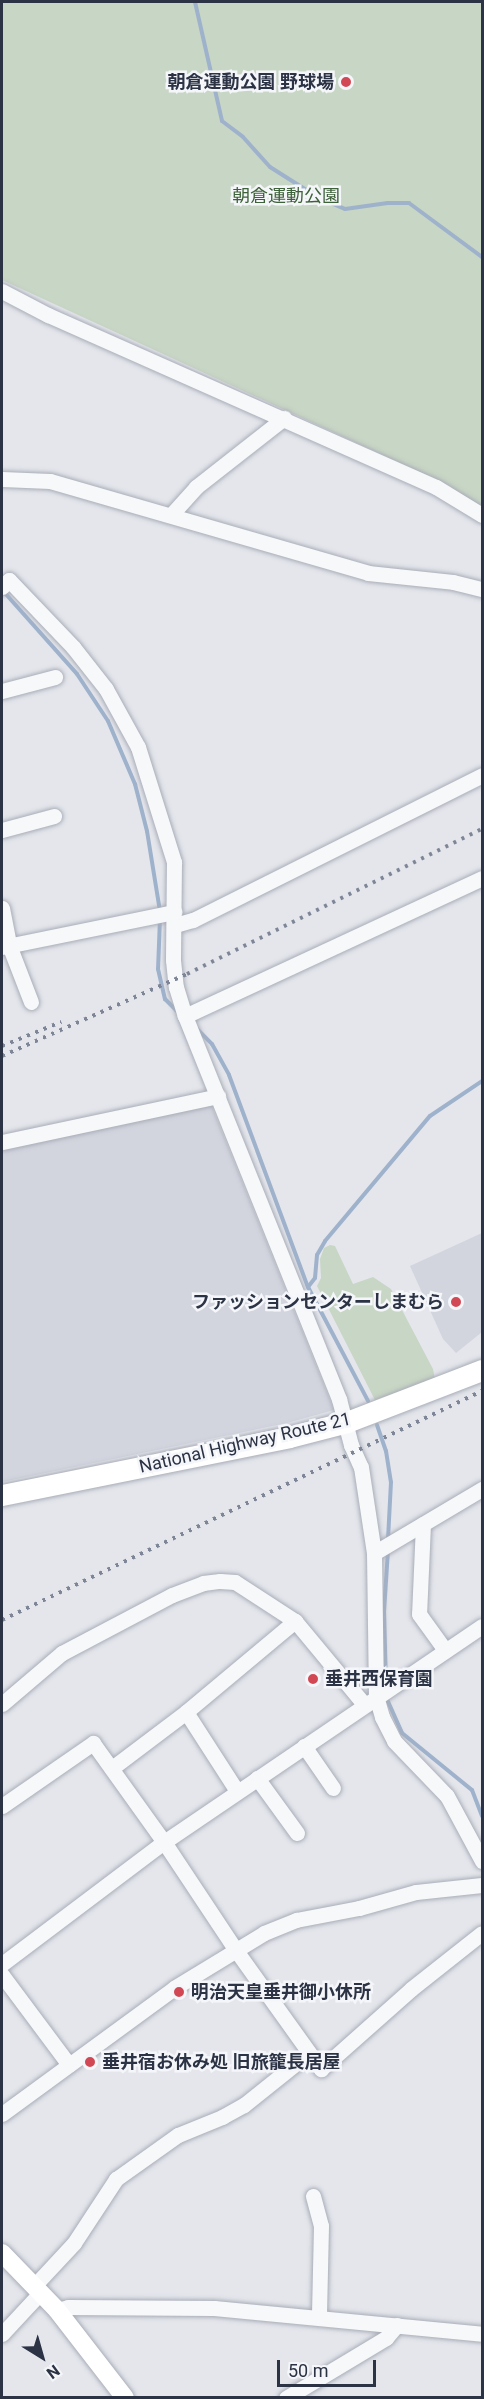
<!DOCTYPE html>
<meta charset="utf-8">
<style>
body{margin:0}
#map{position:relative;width:484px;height:2399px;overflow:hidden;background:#e4e6ec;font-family:Roboto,"Noto Sans JP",sans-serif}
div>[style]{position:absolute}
.built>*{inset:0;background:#d2d5de}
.green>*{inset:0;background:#c8d6c5}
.stream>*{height:4px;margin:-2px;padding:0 2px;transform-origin:2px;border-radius:2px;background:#9fb2cc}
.roads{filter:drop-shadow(0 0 2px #a9adb7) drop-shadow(0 0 2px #a9adb7)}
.minor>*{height:15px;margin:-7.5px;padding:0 7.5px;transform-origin:7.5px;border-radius:7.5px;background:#f7f8fa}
.major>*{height:18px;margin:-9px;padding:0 9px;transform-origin:9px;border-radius:9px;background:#fff}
.highway>*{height:21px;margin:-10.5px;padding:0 10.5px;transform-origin:10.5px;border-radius:10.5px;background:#fff}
.rail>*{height:4px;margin-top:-2px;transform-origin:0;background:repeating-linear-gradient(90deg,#7d8596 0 3px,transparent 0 9px)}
.dots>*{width:16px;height:16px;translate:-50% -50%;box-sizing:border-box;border:3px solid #f4f6f9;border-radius:50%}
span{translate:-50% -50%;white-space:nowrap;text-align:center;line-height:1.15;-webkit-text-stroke:5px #f4f6f9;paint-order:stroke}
.poi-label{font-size:18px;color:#2b3345;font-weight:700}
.right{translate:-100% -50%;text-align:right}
.left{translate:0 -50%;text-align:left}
.park-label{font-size:18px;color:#3d6138}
.street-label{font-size:18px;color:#2b3345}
.frame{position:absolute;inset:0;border:3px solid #2b3345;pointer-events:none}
.north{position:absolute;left:12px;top:2327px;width:60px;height:60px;-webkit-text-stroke:4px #f4f6f9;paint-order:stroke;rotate:143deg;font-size:16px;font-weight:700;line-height:24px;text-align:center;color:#2b3345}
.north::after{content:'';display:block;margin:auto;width:21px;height:27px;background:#2b3345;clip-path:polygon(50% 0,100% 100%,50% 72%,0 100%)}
.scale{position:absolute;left:277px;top:2360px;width:99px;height:27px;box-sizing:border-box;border:3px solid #2b3345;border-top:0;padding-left:8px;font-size:18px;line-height:21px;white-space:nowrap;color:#2b3345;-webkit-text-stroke:4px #f4f6f9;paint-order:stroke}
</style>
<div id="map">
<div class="built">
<div style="clip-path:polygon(210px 1102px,334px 1410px,287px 1423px,2px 1482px,2px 1148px)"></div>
<div style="clip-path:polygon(482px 1233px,482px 1332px,456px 1353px,443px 1339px,410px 1266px)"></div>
</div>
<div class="green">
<div style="clip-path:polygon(2px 2px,482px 2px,482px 508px,448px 485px,2px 280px)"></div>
<div style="clip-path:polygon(330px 1245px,335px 1246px,353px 1284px,373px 1277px,391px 1289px,433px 1369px,435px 1379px,375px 1400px,317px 1286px,321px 1278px,320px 1259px,324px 1248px)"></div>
</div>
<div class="stream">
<div style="left:195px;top:2px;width:122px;rotate:77.2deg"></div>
<div style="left:222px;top:121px;width:26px;rotate:37deg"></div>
<div style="left:243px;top:137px;width:40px;rotate:48deg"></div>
<div style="left:270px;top:167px;width:58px;rotate:32.3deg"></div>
<div style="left:319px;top:198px;width:28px;rotate:23deg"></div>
<div style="left:345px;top:209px;width:43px;rotate:-7.9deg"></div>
<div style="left:388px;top:203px;width:21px"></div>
<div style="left:409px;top:203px;width:91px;rotate:36.5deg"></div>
<div style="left:4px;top:592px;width:110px;rotate:48.3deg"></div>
<div style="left:77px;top:674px;width:56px;rotate:56.6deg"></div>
<div style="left:108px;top:721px;width:69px;rotate:66.8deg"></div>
<div style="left:135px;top:784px;width:49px;rotate:75.7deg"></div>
<div style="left:147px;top:831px;width:81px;rotate:80.8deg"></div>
<div style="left:160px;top:918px;width:51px;rotate:92.2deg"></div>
<div style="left:158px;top:969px;width:31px;rotate:77deg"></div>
<div style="left:165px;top:999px;width:18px;rotate:45deg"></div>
<div style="left:197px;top:1029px;width:21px;rotate:45deg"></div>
<div style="left:212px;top:1044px;width:35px;rotate:61deg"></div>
<div style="left:229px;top:1075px;width:226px;rotate:69.6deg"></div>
<div style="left:308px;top:1287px;width:129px;rotate:62.2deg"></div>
<div style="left:308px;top:1287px;width:11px;rotate:-52deg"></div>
<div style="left:315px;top:1278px;width:23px;rotate:-85deg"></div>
<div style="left:317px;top:1255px;width:16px;rotate:-60deg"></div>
<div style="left:325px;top:1241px;width:163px;rotate:-50deg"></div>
<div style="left:430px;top:1116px;width:63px;rotate:-33.9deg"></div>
<div style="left:377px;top:1425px;width:28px;rotate:71deg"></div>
<div style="left:386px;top:1451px;width:31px;rotate:81deg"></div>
<div style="left:391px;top:1482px;width:57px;rotate:93deg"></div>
<div style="left:386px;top:1686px;width:74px;rotate:-91.5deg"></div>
<div style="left:384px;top:1612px;width:62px;rotate:-86.3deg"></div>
<div style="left:386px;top:1697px;width:39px;rotate:66deg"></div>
<div style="left:402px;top:1733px;width:90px;rotate:39.2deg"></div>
<div style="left:472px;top:1790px;width:28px;rotate:69deg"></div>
</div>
<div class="roads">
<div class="minor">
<div style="left:2px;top:291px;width:52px;rotate:27.6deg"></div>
<div style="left:48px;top:315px;width:424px;rotate:23.9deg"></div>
<div style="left:436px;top:487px;width:54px;rotate:31.3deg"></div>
<div style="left:2px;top:479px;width:48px;rotate:2.4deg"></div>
<div style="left:50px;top:481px;width:331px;rotate:16.1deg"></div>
<div style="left:368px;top:573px;width:85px;rotate:6deg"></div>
<div style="left:453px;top:582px;width:30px;rotate:14deg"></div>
<div style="left:171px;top:515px;width:38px;rotate:-48deg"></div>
<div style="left:196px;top:487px;width:112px;rotate:-38.1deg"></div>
<div style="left:2px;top:587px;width:10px;rotate:-45deg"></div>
<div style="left:9px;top:580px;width:93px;rotate:46.3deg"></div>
<div style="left:73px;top:647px;width:53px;rotate:51.8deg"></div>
<div style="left:106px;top:689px;width:66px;rotate:61.1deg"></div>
<div style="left:138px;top:747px;width:121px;rotate:72.6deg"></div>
<div style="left:174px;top:862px;width:98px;rotate:90.6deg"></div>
<div style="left:173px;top:960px;width:27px;rotate:84deg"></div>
<div style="left:176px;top:987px;width:30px;rotate:73deg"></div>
<div style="left:185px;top:1016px;width:413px;rotate:68.1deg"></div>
<div style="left:339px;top:1399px;width:48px;rotate:75.4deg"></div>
<div style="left:351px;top:1445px;width:24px;rotate:66deg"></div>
<div style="left:361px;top:1467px;width:87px;rotate:81.4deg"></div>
<div style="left:374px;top:1553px;width:143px;rotate:89.2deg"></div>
<div style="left:376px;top:1696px;width:22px;rotate:74deg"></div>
<div style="left:382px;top:1717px;width:27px;rotate:63deg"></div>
<div style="left:394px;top:1741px;width:76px;rotate:46.1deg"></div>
<div style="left:447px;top:1796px;width:74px;rotate:61.7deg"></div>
<div style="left:2px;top:691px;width:55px;rotate:-14.8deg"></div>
<div style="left:2px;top:830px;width:54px;rotate:-15.1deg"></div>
<div style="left:2px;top:908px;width:38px;rotate:79deg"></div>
<div style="left:9px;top:945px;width:61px;rotate:68.9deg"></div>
<div style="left:175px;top:925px;width:19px;rotate:-16deg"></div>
<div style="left:193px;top:920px;width:323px;rotate:-26.6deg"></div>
<div style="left:2px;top:947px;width:176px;rotate:-11.5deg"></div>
<div style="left:185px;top:1016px;width:327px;rotate:-24.9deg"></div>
<div style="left:2px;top:1142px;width:221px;rotate:-12deg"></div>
<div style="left:423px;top:1524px;width:90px;rotate:92.5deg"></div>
<div style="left:419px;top:1614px;width:44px;rotate:54.2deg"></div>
<div style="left:374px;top:1553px;width:126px;rotate:-30.7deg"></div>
<div style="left:2px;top:1704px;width:79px;rotate:-40.4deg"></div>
<div style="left:62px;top:1653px;width:124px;rotate:-27.8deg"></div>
<div style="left:172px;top:1595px;width:33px;rotate:-21deg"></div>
<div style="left:203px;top:1583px;width:17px;rotate:-7deg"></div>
<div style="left:220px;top:1581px;width:15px;rotate:4deg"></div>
<div style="left:235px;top:1582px;width:72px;rotate:33deg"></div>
<div style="left:295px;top:1621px;width:108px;rotate:50.3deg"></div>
<div style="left:186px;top:1712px;width:94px;rotate:57.2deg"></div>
<div style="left:304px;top:1746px;width:51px;rotate:55.4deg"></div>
<div style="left:112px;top:1768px;width:93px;rotate:-37.1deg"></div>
<div style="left:186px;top:1712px;width:142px;rotate:-39.9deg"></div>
<div style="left:257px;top:1778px;width:68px;rotate:54deg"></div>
<div style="left:2px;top:1806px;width:111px;rotate:-34.7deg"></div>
<div style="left:93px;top:1743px;width:122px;rotate:54.4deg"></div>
<div style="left:164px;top:1842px;width:128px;rotate:56.4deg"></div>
<div style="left:235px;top:1949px;width:148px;rotate:54.4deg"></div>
<div style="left:321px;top:2069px;width:120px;rotate:-41.6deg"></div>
<div style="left:411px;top:1989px;width:90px;rotate:-38.3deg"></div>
<div style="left:2px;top:1964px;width:203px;rotate:-37deg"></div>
<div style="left:164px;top:1842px;width:384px;rotate:-34.2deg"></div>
<div style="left:2px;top:1975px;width:112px;rotate:53.3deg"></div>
<div style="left:2px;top:2114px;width:213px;rotate:-36.2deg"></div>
<div style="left:174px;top:1988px;width:105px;rotate:-31.4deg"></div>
<div style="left:264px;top:1933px;width:35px;rotate:-22deg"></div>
<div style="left:296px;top:1920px;width:64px;rotate:-10.8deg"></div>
<div style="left:359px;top:1908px;width:59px;rotate:-15.7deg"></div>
<div style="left:416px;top:1892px;width:66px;rotate:-6.1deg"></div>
<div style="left:313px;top:2196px;width:31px;rotate:75deg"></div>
<div style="left:321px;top:2226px;width:91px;rotate:91.3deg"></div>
<div style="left:34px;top:2286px;width:59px;rotate:-47.1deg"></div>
<div style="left:74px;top:2243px;width:77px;rotate:-56.7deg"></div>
<div style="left:116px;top:2179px;width:76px;rotate:-35.4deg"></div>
<div style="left:178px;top:2135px;width:48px;rotate:-22.2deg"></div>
<div style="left:222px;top:2117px;width:25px;rotate:-29deg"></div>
<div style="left:244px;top:2105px;width:83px;rotate:-38.7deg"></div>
<div style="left:57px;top:2310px;width:11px;rotate:-15deg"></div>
<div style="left:68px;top:2307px;width:146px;rotate:0.4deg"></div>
<div style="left:214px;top:2308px;width:269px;rotate:5.5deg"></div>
<div style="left:2px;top:2334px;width:57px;rotate:-47.1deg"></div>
<div style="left:286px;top:2398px;width:117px;rotate:-31deg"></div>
<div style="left:386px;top:2338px;width:17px;rotate:-50deg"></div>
</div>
<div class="major">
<div style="left:2px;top:2253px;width:79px;rotate:46deg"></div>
<div style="left:57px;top:2310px;width:111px;rotate:52.3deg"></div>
</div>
<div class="highway">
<div style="left:2px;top:1495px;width:293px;rotate:-11.4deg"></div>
<div style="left:289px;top:1437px;width:60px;rotate:-14.5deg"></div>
<div style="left:347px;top:1422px;width:145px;rotate:-21.1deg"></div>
</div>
</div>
<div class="rail">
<div style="left:2px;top:1046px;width:64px;rotate:-22.1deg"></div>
<div style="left:2px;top:1056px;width:202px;rotate:-23.9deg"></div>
<div style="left:187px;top:974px;width:329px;rotate:-26.2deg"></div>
<div style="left:2px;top:1620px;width:532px;rotate:-25.51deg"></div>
</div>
<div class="dots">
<div style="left:346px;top:82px;background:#d14854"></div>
<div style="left:456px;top:1302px;background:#d14854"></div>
<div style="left:313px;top:1679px;background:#d14854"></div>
<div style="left:179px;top:1992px;background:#d14854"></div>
<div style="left:90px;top:2062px;background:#d14854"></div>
</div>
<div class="poi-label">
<span class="right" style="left:334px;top:82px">朝倉運動公園 野球場</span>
<span class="right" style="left:444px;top:1302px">ファッションセンターしまむら</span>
<span class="left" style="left:325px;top:1679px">垂井西保育園</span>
<span class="left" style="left:191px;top:1992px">明治天皇垂井御小休所</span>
<span class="left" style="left:102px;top:2062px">垂井宿お休み処 旧旅籠長居屋</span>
</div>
<div class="park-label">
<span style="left:286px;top:196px">朝倉運動公園</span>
</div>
<div class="street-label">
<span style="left:245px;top:1443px;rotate:-13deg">National Highway Route 21</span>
</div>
<div class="frame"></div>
<div class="north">N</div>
<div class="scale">50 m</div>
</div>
